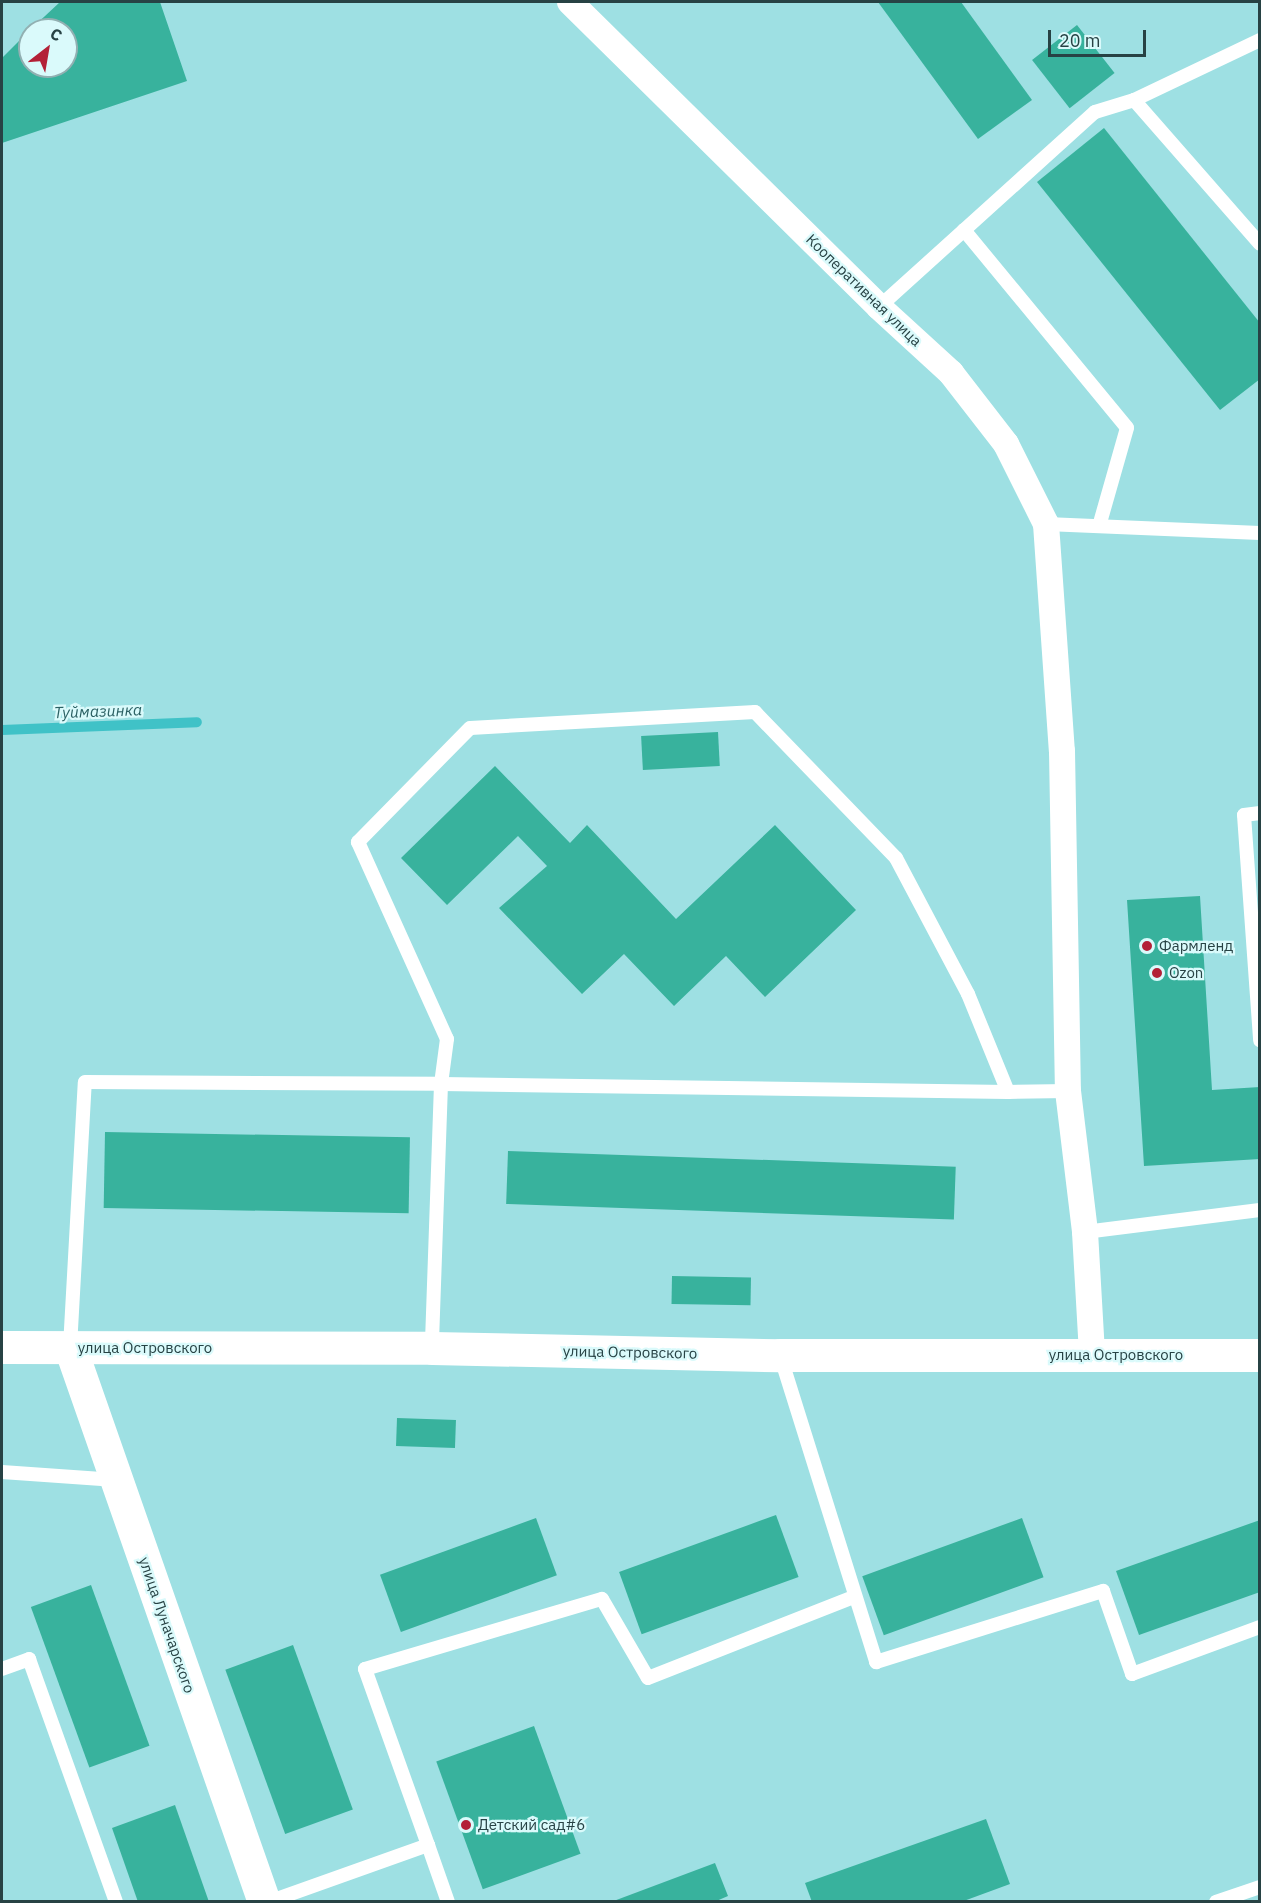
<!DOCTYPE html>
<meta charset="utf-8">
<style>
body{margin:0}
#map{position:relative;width:1261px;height:1903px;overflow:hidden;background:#9ee0e3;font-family:"IBM Plex Sans",sans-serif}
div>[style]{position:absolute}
.stream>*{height:10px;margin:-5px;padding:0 5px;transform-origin:5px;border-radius:5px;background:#40c2c7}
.building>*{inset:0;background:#38b29d;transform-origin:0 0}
.service>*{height:14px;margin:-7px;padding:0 7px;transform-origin:7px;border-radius:7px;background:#fff}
.minor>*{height:26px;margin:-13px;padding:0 13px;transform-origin:13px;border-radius:13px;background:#fff}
.tertiary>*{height:33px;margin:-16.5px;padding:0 16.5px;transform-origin:16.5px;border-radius:16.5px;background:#fff}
.secondary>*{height:33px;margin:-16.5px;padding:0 16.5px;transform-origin:16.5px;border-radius:16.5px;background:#fff}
.dots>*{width:16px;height:16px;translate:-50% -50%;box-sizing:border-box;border:3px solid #dafafb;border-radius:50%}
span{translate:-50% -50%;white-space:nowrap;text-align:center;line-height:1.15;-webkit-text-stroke:4.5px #dafafb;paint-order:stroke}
.street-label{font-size:15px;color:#274244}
.poi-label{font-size:15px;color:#274244}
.left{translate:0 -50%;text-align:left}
.water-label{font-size:16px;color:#2b6063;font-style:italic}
.frame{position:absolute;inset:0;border:3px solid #274244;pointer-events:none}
.north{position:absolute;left:18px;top:18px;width:60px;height:60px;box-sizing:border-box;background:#dafafb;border:2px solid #92b0b2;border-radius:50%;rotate:31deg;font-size:16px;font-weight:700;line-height:24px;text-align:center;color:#274244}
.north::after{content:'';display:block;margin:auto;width:21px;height:27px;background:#b32137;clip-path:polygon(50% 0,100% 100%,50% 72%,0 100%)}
.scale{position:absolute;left:1048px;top:30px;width:98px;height:27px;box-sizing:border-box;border:3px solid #274244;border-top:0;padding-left:8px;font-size:18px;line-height:21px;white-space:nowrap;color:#274244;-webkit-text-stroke:4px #dafafb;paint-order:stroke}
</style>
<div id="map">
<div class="stream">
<div style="left:2px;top:730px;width:195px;rotate:-2.3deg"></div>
</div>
<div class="building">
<div style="clip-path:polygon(60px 2px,160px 2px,187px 81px,2px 143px,2px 58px,30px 30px,30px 66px,66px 66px,66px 30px,30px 30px)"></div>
<div style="clip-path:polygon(878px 2px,961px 2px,1032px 100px,978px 139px)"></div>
<div style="left:1077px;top:25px;width:61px;height:57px;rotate:52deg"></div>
<div style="clip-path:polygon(1104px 128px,1260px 323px,1260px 379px,1220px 410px,1037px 182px)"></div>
<div style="left:718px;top:732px;width:34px;height:77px;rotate:87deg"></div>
<div style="clip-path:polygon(495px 766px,570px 843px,587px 825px,676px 919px,775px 825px,856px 910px,765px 997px,726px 956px,674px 1006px,624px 954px,582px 994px,499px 908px,547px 866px,518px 836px,447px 905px,401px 858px)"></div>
<div style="clip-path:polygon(1200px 896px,1212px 1090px,1260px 1087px,1260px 1159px,1144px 1166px,1127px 900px)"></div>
<div style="left:105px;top:1132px;width:305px;height:76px;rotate:1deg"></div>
<div style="left:508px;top:1151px;width:448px;height:53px;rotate:2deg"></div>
<div style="left:672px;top:1276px;width:79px;height:28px;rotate:1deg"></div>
<div style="left:397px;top:1418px;width:59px;height:28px;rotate:2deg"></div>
<div style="left:776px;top:1515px;width:66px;height:167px;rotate:70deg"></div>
<div style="left:536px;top:1518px;width:61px;height:166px;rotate:70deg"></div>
<div style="left:1022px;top:1518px;width:63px;height:170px;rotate:70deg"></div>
<div style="clip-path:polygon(1260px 1520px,1260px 1592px,1139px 1635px,1116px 1571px)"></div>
<div style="left:91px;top:1585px;width:171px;height:64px;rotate:70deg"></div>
<div style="left:293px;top:1645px;width:175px;height:72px;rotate:70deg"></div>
<div style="left:534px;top:1726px;width:136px;height:104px;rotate:70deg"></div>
<div style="clip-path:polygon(175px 1805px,209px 1902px,138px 1902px,112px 1828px)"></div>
<div style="clip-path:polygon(986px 1819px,1010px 1884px,961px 1902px,812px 1902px,805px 1883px)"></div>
<div style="clip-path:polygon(715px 1863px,728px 1896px,714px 1902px,611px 1902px)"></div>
</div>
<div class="service">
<div style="left:1134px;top:100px;width:140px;rotate:-25.5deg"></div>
<div style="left:964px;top:230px;width:256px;rotate:50.5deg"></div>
<div style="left:1127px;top:428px;width:102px;rotate:105.9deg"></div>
<div style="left:879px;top:307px;width:291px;rotate:-42.1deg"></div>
<div style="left:1095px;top:112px;width:41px;rotate:-17.1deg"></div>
<div style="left:1134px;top:100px;width:191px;rotate:48.8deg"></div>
<div style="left:1046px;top:524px;width:214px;rotate:2.4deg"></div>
<div style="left:1260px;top:813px;width:16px;rotate:173deg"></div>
<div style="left:1244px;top:815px;width:226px;rotate:85.9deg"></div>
<div style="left:1008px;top:1092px;width:106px;rotate:-112.2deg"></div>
<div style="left:968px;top:994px;width:154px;rotate:-117.9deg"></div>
<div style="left:896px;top:858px;width:203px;rotate:-134deg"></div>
<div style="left:755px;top:712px;width:285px;rotate:176.8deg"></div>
<div style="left:470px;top:728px;width:160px;rotate:134.5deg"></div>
<div style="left:358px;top:842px;width:216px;rotate:65.7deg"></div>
<div style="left:447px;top:1039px;width:45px;rotate:97.6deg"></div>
<div style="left:441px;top:1084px;width:567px;rotate:0.81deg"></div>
<div style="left:1008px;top:1092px;width:60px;rotate:-1deg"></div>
<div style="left:1085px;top:1232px;width:176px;rotate:-7.2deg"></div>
<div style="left:70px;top:1347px;width:265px;rotate:-86.8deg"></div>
<div style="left:85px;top:1082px;width:356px;rotate:0.3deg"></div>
<div style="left:441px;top:1084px;width:264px;rotate:92deg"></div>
<div style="left:780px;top:1355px;width:322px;rotate:72.6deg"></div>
<div style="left:876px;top:1662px;width:238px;rotate:-17.4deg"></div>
<div style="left:1103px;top:1591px;width:88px;rotate:70.7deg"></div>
<div style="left:1132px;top:1674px;width:136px;rotate:-20.2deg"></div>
<div style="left:2px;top:1472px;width:114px;rotate:4deg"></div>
<div style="left:2px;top:1669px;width:29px;rotate:-20deg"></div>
<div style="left:29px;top:1659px;width:258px;rotate:70.3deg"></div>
<div style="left:428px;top:1845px;width:187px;rotate:-109.7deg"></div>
<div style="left:365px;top:1669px;width:247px;rotate:-16.5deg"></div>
<div style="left:602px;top:1599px;width:91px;rotate:59.8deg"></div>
<div style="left:648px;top:1678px;width:221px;rotate:-21.5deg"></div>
<div style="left:268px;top:1902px;width:170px;rotate:-19.6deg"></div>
<div style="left:428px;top:1845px;width:60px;rotate:70.7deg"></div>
<div style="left:1216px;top:1902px;width:46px;rotate:-18.8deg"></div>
</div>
<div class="minor">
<div style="left:570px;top:2px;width:434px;rotate:44.6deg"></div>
<div style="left:879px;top:307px;width:98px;rotate:42.5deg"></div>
<div style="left:951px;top:373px;width:90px;rotate:52.2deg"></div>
<div style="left:1006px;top:444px;width:89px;rotate:63.4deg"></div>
<div style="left:1046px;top:524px;width:228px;rotate:86deg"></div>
<div style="left:1062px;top:751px;width:340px;rotate:89deg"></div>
<div style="left:1068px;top:1091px;width:142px;rotate:83.1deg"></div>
<div style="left:1085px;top:1232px;width:123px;rotate:86.7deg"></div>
</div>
<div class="tertiary">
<div style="left:70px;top:1347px;width:588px;rotate:70.73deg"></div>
</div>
<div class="secondary">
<div style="left:2px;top:1347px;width:430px;rotate:0.1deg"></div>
<div style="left:432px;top:1348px;width:348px;rotate:1.2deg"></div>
<div style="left:780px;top:1355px;width:480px"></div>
</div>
<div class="dots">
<div style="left:1147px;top:946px;background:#b32137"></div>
<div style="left:1157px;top:973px;background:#b32137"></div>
<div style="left:466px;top:1825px;background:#b32137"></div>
</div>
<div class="street-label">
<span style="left:864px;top:290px;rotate:44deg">Кооперативная улица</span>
<span style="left:145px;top:1348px">улица Островского</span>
<span style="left:630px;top:1352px;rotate:1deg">улица Островского</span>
<span style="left:1116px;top:1355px">улица Островского</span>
<span style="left:167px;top:1625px;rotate:71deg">улица Луначарского</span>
</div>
<div class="poi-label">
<span class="left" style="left:1159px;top:946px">Фармленд</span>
<span class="left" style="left:1169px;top:973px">Ozon</span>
<span class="left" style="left:478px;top:1825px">Детский сад#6</span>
</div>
<div class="water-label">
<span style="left:98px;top:711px;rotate:-2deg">Туймазинка</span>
</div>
<div class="frame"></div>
<div class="north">С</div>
<div class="scale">20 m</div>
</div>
